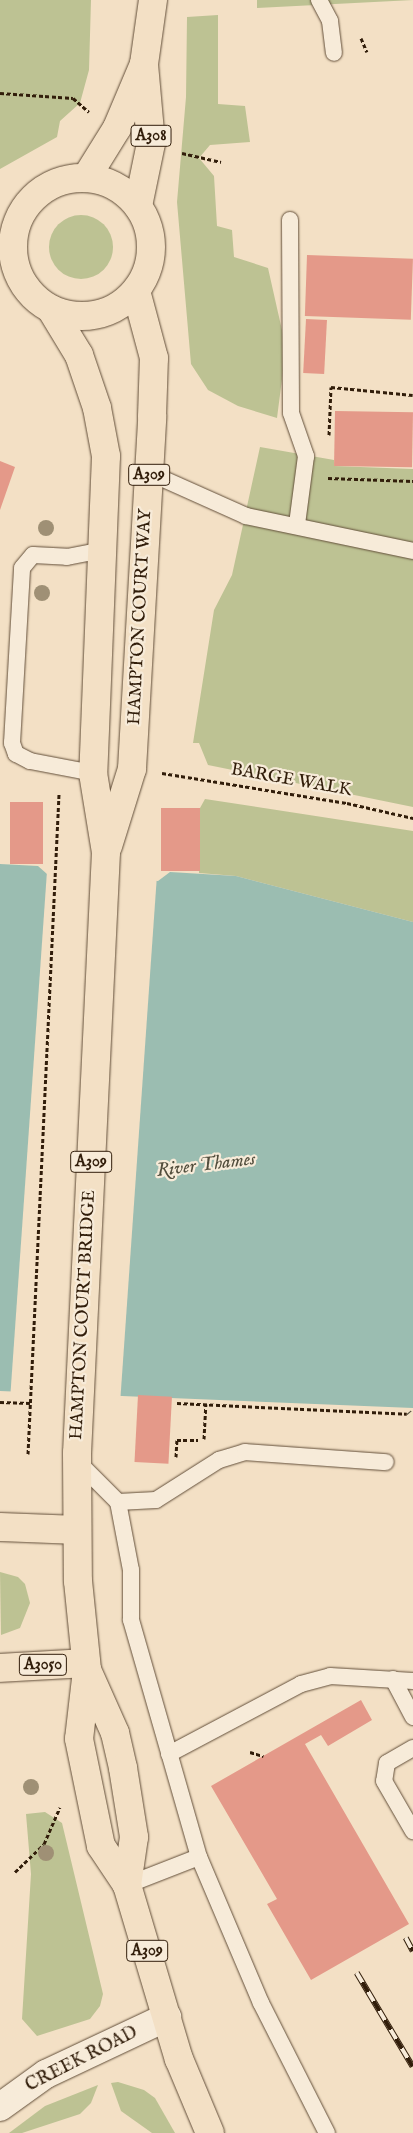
<!DOCTYPE html>
<style>
body{margin:0}
#map{position:relative;width:413px;height:2133px;overflow:hidden;background:#f3e0c5;font-family:"IM FELL English",serif}
div>[style]{position:absolute}
.green>*{inset:0;background:#bdc293}
.round{border-radius:50%}
.water>*{inset:0;background:#9bbdb1}
.pier>*{inset:0;background:#f3e0c5;transform-origin:0 0}
.ferry>*{height:1px;margin-top:-0.5px;transform-origin:0;background:repeating-linear-gradient(90deg,#514d3c 0 6px,transparent 0 11px)}
.building>*{inset:0;background:#e49989;transform-origin:0 0}
.path>*{height:3px;margin-top:-1.5px;transform-origin:0;background:repeating-linear-gradient(90deg,#311d0a 0 4px,transparent 0 6.5px)}
.roads{filter:drop-shadow(0 0 1px #624e39) drop-shadow(0 0 1px #624e39)}
.service>*{height:16px;margin:-8px;padding:0 8px;transform-origin:8px;border-radius:8px;background:#f7ebd9}
.secondary>*{height:28px;margin:-14px;padding:0 14px;transform-origin:14px;border-radius:14px;background:#f7ebd9}
.primary>*{height:28px;margin:-14px;padding:0 14px;transform-origin:14px;border-radius:14px;background:#f3e0c5}
.trunk>*{height:28px;margin:-14px;padding:0 14px;transform-origin:14px;border-radius:14px;background:#f3e0c5}
.trunk>.ring{margin:-14px;padding:0;box-sizing:content-box;background:none;border:28px solid #f3e0c5;border-radius:50%}
.rail>*{height:5.5px;margin-top:-2.75px;transform-origin:0;background:repeating-linear-gradient(90deg,#f7ebd9 0 11px,#311d0a 0 22px);box-sizing:border-box;border-block:1px solid #311d0a}
.trees>*{width:16px;height:16px;margin:-8px;border-radius:50%;background:#9f9075}
span{translate:-50% -50%;white-space:nowrap;text-align:center;line-height:1.15;-webkit-text-stroke:4.5px #f7ebd9;paint-order:stroke}
.shield-label span{padding:1px 4px;background:#f7ebd9;border:1px solid;border-radius:4px;-webkit-text-stroke-width:0}
.shield-label{font-size:16px;color:#311d0a;font-weight:700}
.street-label{font-size:18px;color:#311d0a}
.water-label{font-size:19px;color:#514d3c;font-style:italic}
</style>
<div id="map">
<div class="green">
<div style="clip-path:polygon(0 0,91px 0,89px 70px,80px 103px,60px 121px,57px 137px,0 169px)"></div>
<div style="clip-path:polygon(257px 0,413px 0,257px 8px)"></div>
<div style="clip-path:polygon(218px 15px,218px 104px,245px 106px,250px 142px,210px 145px,199px 158px,214px 176px,217px 226px,232px 230px,234px 257px,268px 268px,286px 348px,277px 418px,238px 406px,208px 390px,191px 364px,177px 202px,186px 97px,187px 17px)"></div>
<div class="round" style="left:49px;top:215px;width:64px;height:64px"></div>
<div style="clip-path:polygon(260px 447px,334px 460px,334px 466px,413px 469px,413px 807px,208px 765px,199px 743px,193px 743px,214px 610px,232px 575px)"></div>
<div style="clip-path:polygon(205px 799px,413px 831px,413px 922px,236px 876px,199px 873px,200px 808px)"></div>
<div style="clip-path:polygon(0 1572px,18px 1577px,25px 1584px,30px 1603px,20px 1628px,1px 1635px)"></div>
<div style="clip-path:polygon(45px 1812px,62px 1823px,103px 1994px,100px 2006px,90px 2019px,37px 2036px,22px 2019px,31px 1874px,26px 1814px)"></div>
<div style="clip-path:polygon(118px 2082px,144px 2090px,155px 2098px,175px 2133px,152px 2133px,121px 2111px,111px 2083px)"></div>
<div style="clip-path:polygon(98px 2085px,91px 2103px,80px 2114px,22px 2133px,9px 2133px,45px 2106px)"></div>
</div>
<div class="water">
<div style="clip-path:polygon(0 864px,38px 866px,47px 874px,158px 881px,170px 872px,236px 876px,413px 922px,413px 1408px,0 1391px)"></div>
</div>
<div class="pier">
<div style="left:47px;top:871px;width:110px;height:524px;rotate:4deg"></div>
</div>
<div class="ferry">
<div style="left:407px;top:1414px;width:8px;rotate:-40deg"></div>
</div>
<div class="building">
<div style="left:307px;top:255px;width:106px;height:61px;rotate:2deg"></div>
<div style="left:306px;top:319px;width:21px;height:54px;rotate:3deg"></div>
<div style="left:335px;top:411px;width:78px;height:55px;rotate:1deg"></div>
<div style="clip-path:polygon(0 461px,15px 467px,0 510px)"></div>
<div style="left:10px;top:802px;width:33px;height:62px"></div>
<div style="left:161px;top:808px;width:39px;height:63px"></div>
<div style="left:138px;top:1395px;width:34px;height:67px;rotate:3deg"></div>
<div style="clip-path:polygon(361px 1700px,372px 1720px,328px 1746px,321px 1735px,305px 1744px,409px 1924px,311px 1980px,267px 1904px,277px 1899px,211px 1786px)"></div>
</div>
<div class="path">
<div style="left:361px;top:38px;width:15px;rotate:67deg"></div>
<div style="left:0;top:93px;width:73px;rotate:3.9deg"></div>
<div style="left:73px;top:98px;width:21px;rotate:41deg"></div>
<div style="left:182px;top:153px;width:40px;rotate:13deg"></div>
<div style="left:329px;top:435px;width:48px;rotate:-87.6deg"></div>
<div style="left:331px;top:387px;width:82px;rotate:5.6deg"></div>
<div style="left:328px;top:478px;width:85px;rotate:2deg"></div>
<div style="left:162px;top:773px;width:187px;rotate:9.2deg"></div>
<div style="left:347px;top:803px;width:68px;rotate:12.8deg"></div>
<div style="left:0;top:1402px;width:30px;rotate:2deg"></div>
<div style="left:177px;top:1403px;width:230px;rotate:2.7deg"></div>
<div style="left:204px;top:1439px;width:35px;rotate:-87deg"></div>
<div style="left:28px;top:1454px;width:661px;rotate:-87.31deg"></div>
<div style="left:176px;top:1457px;width:17px;rotate:-87deg"></div>
<div style="left:177px;top:1440px;width:21px"></div>
<div style="left:250px;top:1752px;width:14px;rotate:17deg"></div>
<div style="left:15px;top:1872px;width:40px;rotate:-44deg"></div>
<div style="left:44px;top:1844px;width:40px;rotate:-66.6deg"></div>
</div>
<div class="roads">
<div class="service">
<div style="left:319px;top:0;width:24px;rotate:62deg"></div>
<div style="left:330px;top:21px;width:32px;rotate:83deg"></div>
<div style="left:290px;top:220px;width:193px;rotate:89.7deg"></div>
<div style="left:291px;top:413px;width:46px;rotate:70.8deg"></div>
<div style="left:306px;top:456px;width:69px;rotate:97.5deg"></div>
<div style="left:150px;top:473px;width:105px;rotate:24.1deg"></div>
<div style="left:246px;top:516px;width:171px;rotate:11.8deg"></div>
<div style="left:93px;top:773px;width:64px;rotate:-169.2deg"></div>
<div style="left:30px;top:761px;width:16px;rotate:-153deg"></div>
<div style="left:16px;top:754px;width:12px;rotate:-110deg"></div>
<div style="left:12px;top:743px;width:175px;rotate:-86.7deg"></div>
<div style="left:22px;top:568px;width:17px;rotate:-50deg"></div>
<div style="left:33px;top:555px;width:34px;rotate:3deg"></div>
<div style="left:67px;top:557px;width:38px;rotate:-11deg"></div>
<div style="left:77px;top:1461px;width:58px;rotate:45deg"></div>
<div style="left:118px;top:1502px;width:69px;rotate:79.2deg"></div>
<div style="left:131px;top:1570px;width:50px;rotate:90deg"></div>
<div style="left:131px;top:1620px;width:247px;rotate:74deg"></div>
<div style="left:199px;top:1857px;width:159px;rotate:67deg"></div>
<div style="left:261px;top:2003px;width:146px;rotate:63.1deg"></div>
<div style="left:118px;top:1502px;width:38px;rotate:-3deg"></div>
<div style="left:156px;top:1500px;width:75px;rotate:-32.4deg"></div>
<div style="left:219px;top:1460px;width:27px;rotate:-17deg"></div>
<div style="left:245px;top:1452px;width:141px;rotate:4.1deg"></div>
<div style="left:393px;top:1679px;width:43px;rotate:62.2deg"></div>
<div style="left:413px;top:1748px;width:30px;rotate:150deg"></div>
<div style="left:387px;top:1763px;width:18px;rotate:99deg"></div>
<div style="left:384px;top:1781px;width:58px;rotate:59.9deg"></div>
<div style="left:169px;top:1754px;width:149px;rotate:-27.9deg"></div>
<div style="left:301px;top:1684px;width:30px;rotate:-15deg"></div>
<div style="left:330px;top:1676px;width:83px;rotate:3.4deg"></div>
<div style="left:127px;top:1885px;width:77px;rotate:-21.3deg"></div>
</div>
<div class="secondary">
<div style="left:0;top:2107px;width:57px;rotate:-35.7deg"></div>
<div style="left:46px;top:2074px;width:134px;rotate:-25.2deg"></div>
</div>
<div class="primary">
<div style="left:86px;top:178px;width:59px;rotate:-58.2deg"></div>
<div style="left:117px;top:128px;width:69px;rotate:-67.1deg"></div>
<div style="left:144px;top:64px;width:65px;rotate:-82deg"></div>
<div style="left:138px;top:206px;width:64px;rotate:-78.3deg"></div>
<div style="left:151px;top:143px;width:79px;rotate:-95.1deg"></div>
<div style="left:0;top:1527px;width:77px;rotate:2.2deg"></div>
<div style="left:0;top:1668px;width:86px;rotate:-3.3deg"></div>
</div>
<div class="trunk">
<div class="ring" style="left:13px;top:178px;width:110px;height:110px"></div>
<div style="left:51px;top:309px;width:54px;rotate:58.7deg"></div>
<div style="left:79px;top:355px;width:56px;rotate:71.2deg"></div>
<div style="left:97px;top:408px;width:49px;rotate:79.4deg"></div>
<div style="left:106px;top:456px;width:317px;rotate:92.3deg"></div>
<div style="left:93px;top:773px;width:80px;rotate:80.7deg"></div>
<div style="left:106px;top:852px;width:602px;rotate:92.76deg"></div>
<div style="left:77px;top:1453px;width:128px;rotate:89.6deg"></div>
<div style="left:78px;top:1581px;width:89px;rotate:84.2deg"></div>
<div style="left:87px;top:1670px;width:69px;rotate:96.6deg"></div>
<div style="left:79px;top:1739px;width:109px;rotate:78.4deg"></div>
<div style="left:101px;top:1846px;width:47px;rotate:56.3deg"></div>
<div style="left:127px;top:1885px;width:182px;rotate:73.4deg"></div>
<div style="left:179px;top:2059px;width:80px;rotate:67.3deg"></div>
<div style="left:108px;top:846px;width:81px;rotate:-72.7deg"></div>
<div style="left:132px;top:769px;width:353px;rotate:-86.7deg"></div>
<div style="left:152px;top:417px;width:59px;rotate:-88.1deg"></div>
<div style="left:154px;top:358px;width:69px;rotate:-105deg"></div>
<div style="left:87px;top:1670px;width:69px;rotate:66deg"></div>
<div style="left:115px;top:1733px;width:36px;rotate:77deg"></div>
<div style="left:123px;top:1768px;width:70px;rotate:80.9deg"></div>
<div style="left:134px;top:1837px;width:49px;rotate:98.3deg"></div>
</div>
</div>
<div class="rail">
<div style="left:406px;top:1938px;width:15px;rotate:62deg"></div>
<div style="left:357px;top:1973px;width:109px;rotate:59.2deg"></div>
</div>
<div class="trees">
<div style="left:46px;top:528px"></div>
<div style="left:42px;top:593px"></div>
<div style="left:31px;top:1787px"></div>
<div style="left:46px;top:1853px"></div>
</div>
<div class="shield-label">
<span style="left:151px;top:136px">A308</span>
<span style="left:149px;top:475px">A309</span>
<span style="left:91px;top:1162px">A309</span>
<span style="left:43px;top:1665px">A3050</span>
<span style="left:147px;top:1951px">A309</span>
</div>
<div class="street-label">
<span style="left:141px;top:617px;rotate:-87deg">HAMPTON COURT WAY</span>
<span style="left:291px;top:781px;rotate:10deg">BARGE WALK</span>
<span style="left:84px;top:1315px;rotate:-87deg">HAMPTON COURT BRIDGE</span>
<span style="left:82px;top:2060px;rotate:-27deg">CREEK ROAD</span>
</div>
<div class="water-label">
<span style="left:206px;top:1166px;rotate:-7deg">River Thames</span>
</div>
</div>
